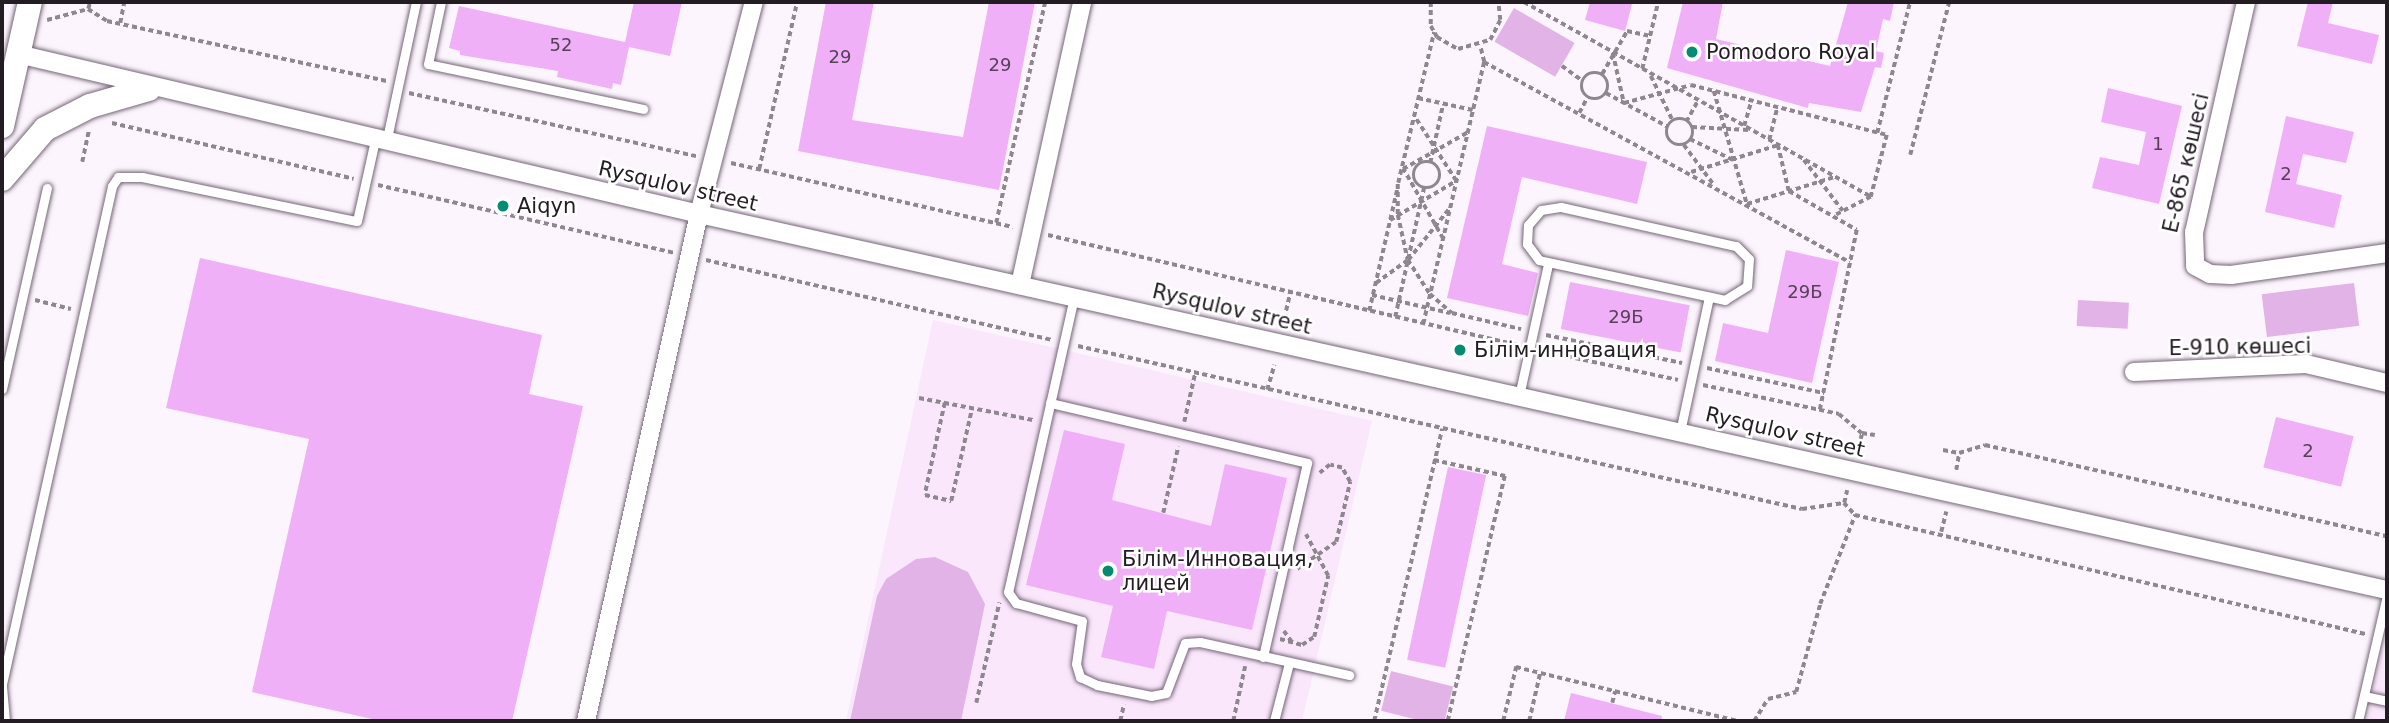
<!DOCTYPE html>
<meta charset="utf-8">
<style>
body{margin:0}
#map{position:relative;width:2389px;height:723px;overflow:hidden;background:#fcf5fd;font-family:"DejaVu Sans",sans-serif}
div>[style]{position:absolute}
.built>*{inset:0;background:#fae7fc}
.green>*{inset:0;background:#e1b3e6;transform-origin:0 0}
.building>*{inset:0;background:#f0b0f7;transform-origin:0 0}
.path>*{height:3.5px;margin-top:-1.75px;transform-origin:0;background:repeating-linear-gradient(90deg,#8e878f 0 5px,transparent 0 8.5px)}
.path>.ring{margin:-1.75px;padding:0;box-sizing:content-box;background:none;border:3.5px solid #8e878f;border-radius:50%}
.roads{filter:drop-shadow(0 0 2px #756577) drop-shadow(0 0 2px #756577)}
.lane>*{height:9px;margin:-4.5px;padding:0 4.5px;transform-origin:4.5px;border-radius:4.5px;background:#fff}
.street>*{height:18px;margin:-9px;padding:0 9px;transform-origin:9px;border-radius:9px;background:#fff}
.secondary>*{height:24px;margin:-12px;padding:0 12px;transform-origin:12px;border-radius:12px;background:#fff}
.dots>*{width:19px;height:19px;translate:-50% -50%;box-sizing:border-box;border:4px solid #fff;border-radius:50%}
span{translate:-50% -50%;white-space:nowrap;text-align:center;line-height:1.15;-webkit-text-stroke:5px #fff;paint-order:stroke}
.number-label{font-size:18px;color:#564158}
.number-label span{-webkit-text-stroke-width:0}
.poi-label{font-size:21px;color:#231c23}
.left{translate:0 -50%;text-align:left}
.street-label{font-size:21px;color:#231c23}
.frame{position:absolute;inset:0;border:4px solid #231c23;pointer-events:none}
</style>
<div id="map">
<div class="built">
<div style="clip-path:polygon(933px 320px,1372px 421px,1302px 721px,846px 721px)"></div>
<div style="clip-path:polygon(2383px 648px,2387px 721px,2367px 721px)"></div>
</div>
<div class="green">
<div style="left:1514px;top:8px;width:70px;height:39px;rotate:30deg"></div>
<div style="left:2354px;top:283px;width:43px;height:93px;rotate:83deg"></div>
<div style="left:2078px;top:300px;width:51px;height:26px;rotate:3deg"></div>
<div style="clip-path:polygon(935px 557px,968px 572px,985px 604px,961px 721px,850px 721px,877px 596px,886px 579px,916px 559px)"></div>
<div style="left:1391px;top:671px;width:64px;height:41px;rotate:14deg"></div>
</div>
<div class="building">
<div style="clip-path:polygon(634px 2px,682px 2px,670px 56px,629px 47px,621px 85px,613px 83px,612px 89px,557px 77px,558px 71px,460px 55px,460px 51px,449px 48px,459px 6px,625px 42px)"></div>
<div style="clip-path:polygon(826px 2px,874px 2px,852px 120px,963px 137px,989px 2px,1035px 2px,999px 190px,798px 151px)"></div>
<div style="clip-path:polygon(1590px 2px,1632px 4px,1625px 31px,1585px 20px)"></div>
<div style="clip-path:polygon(1683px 2px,1723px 2px,1716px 39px,1830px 66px,1848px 2px,1894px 2px,1890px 21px,1883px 19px,1876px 51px,1884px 53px,1881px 68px,1875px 67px,1861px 112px,1809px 103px,1808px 108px,1667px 68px)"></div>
<div style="clip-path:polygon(2308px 2px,2333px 2px,2328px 23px,2379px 35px,2372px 64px,2297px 46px)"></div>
<div style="clip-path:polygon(2108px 88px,2182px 106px,2159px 204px,2092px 188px,2100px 157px,2139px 165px,2146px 132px,2101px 122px)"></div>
<div style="clip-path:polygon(2286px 116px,2354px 132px,2346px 163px,2303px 154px,2296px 184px,2342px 195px,2334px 228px,2265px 212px)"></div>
<div style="clip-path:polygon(1487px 126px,1647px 162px,1637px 204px,1522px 177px,1502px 264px,1538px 273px,1528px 316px,1447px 298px)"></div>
<div style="clip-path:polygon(1786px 250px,1839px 262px,1812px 383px,1715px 361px,1723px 323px,1768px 333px)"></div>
<div style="clip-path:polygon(200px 258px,542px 335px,529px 394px,583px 406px,512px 721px,381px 721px,252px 692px,309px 439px,166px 408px)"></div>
<div style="left:1570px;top:282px;width:122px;height:48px;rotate:11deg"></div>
<div style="left:2276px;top:417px;width:80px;height:52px;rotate:14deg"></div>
<div style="clip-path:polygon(1064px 430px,1125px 444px,1112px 500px,1211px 526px,1225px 464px,1287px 478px,1252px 630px,1167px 611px,1154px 669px,1101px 657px,1113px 606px,1026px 585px)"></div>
<div style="left:1448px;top:467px;width:39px;height:197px;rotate:12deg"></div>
<div style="clip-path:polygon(1571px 693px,1662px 716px,1661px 721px,1564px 721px)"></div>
</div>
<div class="path">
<div style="left:1431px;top:2px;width:24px;rotate:90deg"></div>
<div style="left:1431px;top:26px;width:13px;rotate:61deg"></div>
<div style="left:1437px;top:37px;width:24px;rotate:30deg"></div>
<div style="left:1458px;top:49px;width:33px;rotate:-16deg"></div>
<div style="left:1490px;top:40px;width:22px;rotate:-63deg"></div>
<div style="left:1500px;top:20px;width:18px;rotate:-96deg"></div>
<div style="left:1524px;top:2px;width:397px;rotate:29.3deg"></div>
<div style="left:88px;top:9px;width:22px;rotate:32deg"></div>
<div style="left:107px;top:21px;width:286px;rotate:12.1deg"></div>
<div style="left:47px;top:20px;width:42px;rotate:-15deg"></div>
<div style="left:88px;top:9px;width:7px;rotate:-74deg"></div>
<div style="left:120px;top:23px;width:21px;rotate:-79deg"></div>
<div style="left:1613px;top:53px;width:51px;rotate:77.6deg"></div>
<div style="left:1624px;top:103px;width:69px;rotate:-15deg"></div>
<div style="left:1691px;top:85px;width:202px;rotate:14.3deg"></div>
<div style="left:1887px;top:135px;width:64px;rotate:104.5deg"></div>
<div style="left:1871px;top:197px;width:42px;rotate:152.8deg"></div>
<div style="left:1484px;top:62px;width:417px;rotate:28.7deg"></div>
<div style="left:1562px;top:66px;width:26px;rotate:36deg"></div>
<div style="left:1642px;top:69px;width:69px;rotate:-76.6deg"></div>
<div class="ring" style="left:1582px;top:73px;width:22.5px;height:22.5px"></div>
<div style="left:1602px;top:74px;width:50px;rotate:-59.8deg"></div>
<div style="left:1627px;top:31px;width:24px;rotate:12deg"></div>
<div style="left:1651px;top:76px;width:50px;rotate:63.9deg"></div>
<div style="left:1714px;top:91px;width:118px;rotate:73.7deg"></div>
<div style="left:1747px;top:204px;width:92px;rotate:-17.1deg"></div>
<div style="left:409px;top:93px;width:294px;rotate:12.4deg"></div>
<div style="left:1606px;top:93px;width:71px;rotate:28.7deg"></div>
<div style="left:1418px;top:98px;width:56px;rotate:12.3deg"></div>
<div style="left:1579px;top:113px;width:19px;rotate:-62deg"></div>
<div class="ring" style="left:1667px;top:119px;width:22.5px;height:22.5px"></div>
<div style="left:1686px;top:122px;width:25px;rotate:-61deg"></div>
<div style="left:112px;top:123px;width:248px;rotate:13deg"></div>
<div style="left:1744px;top:126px;width:26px;rotate:-74deg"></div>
<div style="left:1692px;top:127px;width:57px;rotate:3deg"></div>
<div style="left:1877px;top:133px;width:135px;rotate:-75.9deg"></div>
<div style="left:1690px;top:139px;width:48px;rotate:26deg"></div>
<div style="left:1769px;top:140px;width:33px;rotate:-76deg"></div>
<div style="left:1684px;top:145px;width:50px;rotate:53.1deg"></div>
<div style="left:1910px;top:155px;width:158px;rotate:-75.7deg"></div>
<div style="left:1804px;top:160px;width:64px;rotate:52.6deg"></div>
<div style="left:82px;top:162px;width:33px;rotate:-78deg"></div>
<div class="ring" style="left:1414px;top:162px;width:22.5px;height:22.5px"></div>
<div style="left:731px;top:163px;width:289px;rotate:12.8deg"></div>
<div style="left:1430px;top:163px;width:60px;rotate:-77.6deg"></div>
<div style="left:759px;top:169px;width:171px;rotate:-77.2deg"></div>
<div style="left:1691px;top:172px;width:91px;rotate:-17.2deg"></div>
<div style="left:1778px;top:145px;width:47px;rotate:76.6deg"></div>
<div style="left:1789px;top:191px;width:78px;rotate:29.8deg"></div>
<div style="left:1857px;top:230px;width:184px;rotate:101.6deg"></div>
<div style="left:1398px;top:183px;width:155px;rotate:-76.6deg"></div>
<div style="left:1398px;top:184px;width:31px;rotate:90deg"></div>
<div style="left:1398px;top:215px;width:46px;rotate:77.5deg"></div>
<div style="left:1408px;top:260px;width:40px;rotate:57.1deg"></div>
<div style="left:1430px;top:294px;width:29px;rotate:41deg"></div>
<div style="left:1452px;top:313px;width:71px;rotate:13.1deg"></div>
<div style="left:378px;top:185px;width:304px;rotate:12.9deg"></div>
<div style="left:1390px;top:220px;width:77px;rotate:-30.6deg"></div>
<div style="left:1456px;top:181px;width:77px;rotate:-122.9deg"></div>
<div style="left:996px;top:223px;width:226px;rotate:-77.5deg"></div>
<div style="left:1048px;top:235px;width:483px;rotate:13.2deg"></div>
<div style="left:1443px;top:239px;width:81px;rotate:-119.7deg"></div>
<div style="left:1403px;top:169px;width:75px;rotate:-29.6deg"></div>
<div style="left:706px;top:260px;width:356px;rotate:13deg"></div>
<div style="left:1376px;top:283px;width:39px;rotate:-36deg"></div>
<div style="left:1408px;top:260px;width:65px;rotate:-51.2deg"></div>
<div style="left:1372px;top:295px;width:80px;rotate:13deg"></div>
<div style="left:35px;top:300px;width:37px;rotate:14deg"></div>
<div style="left:1369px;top:311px;width:124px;rotate:-77deg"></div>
<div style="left:1395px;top:317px;width:133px;rotate:-77.4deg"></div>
<div style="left:1284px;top:319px;width:28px;rotate:-77deg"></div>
<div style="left:1423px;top:324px;width:269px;rotate:-76.9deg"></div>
<div style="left:1484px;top:62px;width:16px;rotate:-104deg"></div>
<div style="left:1546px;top:335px;width:139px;rotate:11.6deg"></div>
<div style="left:1078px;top:346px;width:742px;rotate:12.69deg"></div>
<div style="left:1802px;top:509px;width:42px;rotate:-8.1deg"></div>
<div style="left:1542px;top:351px;width:139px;rotate:12deg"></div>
<div style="left:1707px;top:368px;width:120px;rotate:12.1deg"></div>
<div style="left:1703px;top:385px;width:139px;rotate:12deg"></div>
<div style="left:1839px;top:414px;width:30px;rotate:40deg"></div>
<div style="left:1862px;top:433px;width:13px;rotate:9deg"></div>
<div style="left:1267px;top:390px;width:26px;rotate:-74deg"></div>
<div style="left:919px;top:398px;width:116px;rotate:10.9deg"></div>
<div style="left:945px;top:403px;width:94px;rotate:102.3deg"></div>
<div style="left:925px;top:495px;width:27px;rotate:13deg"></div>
<div style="left:951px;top:501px;width:95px;rotate:-77.3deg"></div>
<div style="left:1184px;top:422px;width:50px;rotate:-77.3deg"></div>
<div style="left:1858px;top:448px;width:16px;rotate:-75deg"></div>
<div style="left:1943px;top:450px;width:16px;rotate:11deg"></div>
<div style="left:1959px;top:453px;width:27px;rotate:-17deg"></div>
<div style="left:1985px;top:445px;width:412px;rotate:12.8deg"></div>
<div style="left:1434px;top:460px;width:73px;rotate:12.7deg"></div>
<div style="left:1505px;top:476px;width:252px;rotate:103.1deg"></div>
<div style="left:1956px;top:470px;width:17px;rotate:-80deg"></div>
<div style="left:1844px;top:503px;width:16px;rotate:47deg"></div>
<div style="left:1855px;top:515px;width:524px;rotate:13.13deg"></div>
<div style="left:1844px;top:503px;width:13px;rotate:-77deg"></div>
<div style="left:1163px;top:513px;width:68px;rotate:-77.2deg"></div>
<div style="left:1941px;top:532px;width:21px;rotate:-76deg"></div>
<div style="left:1297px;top:569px;width:47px;rotate:-34.7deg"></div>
<div style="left:1336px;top:542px;width:62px;rotate:-76.9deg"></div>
<div style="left:1350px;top:482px;width:16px;rotate:-120deg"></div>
<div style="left:1342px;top:468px;width:12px;rotate:-166deg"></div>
<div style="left:1330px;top:465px;width:13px;rotate:141deg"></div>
<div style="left:1284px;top:631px;width:14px;rotate:54deg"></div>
<div style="left:1280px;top:639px;width:23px;rotate:15deg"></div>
<div style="left:1302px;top:645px;width:14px;rotate:-34deg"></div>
<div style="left:1314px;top:637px;width:63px;rotate:-77.1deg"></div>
<div style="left:1328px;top:576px;width:47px;rotate:-118.2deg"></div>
<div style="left:976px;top:703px;width:103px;rotate:-77deg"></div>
<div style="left:1612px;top:703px;width:12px;rotate:-76deg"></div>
<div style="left:1120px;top:721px;width:17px;rotate:-77deg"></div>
<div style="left:1233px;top:721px;width:56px;rotate:-77.7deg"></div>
<div style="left:1374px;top:721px;width:300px;rotate:-76.9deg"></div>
<div style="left:1503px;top:721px;width:56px;rotate:-76.5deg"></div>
<div style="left:1516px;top:667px;width:228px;rotate:13.7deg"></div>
<div style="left:1529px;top:721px;width:49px;rotate:-77.1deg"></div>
<div style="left:1754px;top:721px;width:26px;rotate:-58deg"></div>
<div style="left:1768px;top:699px;width:29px;rotate:-14deg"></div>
<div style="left:1796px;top:692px;width:91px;rotate:-74.7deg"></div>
<div style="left:1820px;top:604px;width:96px;rotate:-68.5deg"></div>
</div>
<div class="roads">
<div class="lane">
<div style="left:441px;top:2px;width:63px;rotate:101.8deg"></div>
<div style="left:428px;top:64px;width:220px;rotate:11.8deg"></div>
<div style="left:386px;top:143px;width:144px;rotate:-78deg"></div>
<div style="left:1561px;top:207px;width:179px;rotate:12.6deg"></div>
<div style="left:1736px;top:246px;width:18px;rotate:45deg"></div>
<div style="left:1749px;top:259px;width:27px;rotate:94deg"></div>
<div style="left:1747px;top:286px;width:26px;rotate:148deg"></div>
<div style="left:1725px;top:300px;width:190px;rotate:-167.9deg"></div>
<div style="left:1539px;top:260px;width:20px;rotate:-127deg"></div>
<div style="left:1527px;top:244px;width:19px;rotate:-87deg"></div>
<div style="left:1528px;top:225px;width:20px;rotate:-49deg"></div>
<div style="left:1541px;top:210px;width:20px;rotate:-9deg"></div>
<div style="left:1074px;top:297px;width:302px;rotate:102.6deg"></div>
<div style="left:1008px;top:592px;width:14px;rotate:54deg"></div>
<div style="left:1016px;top:603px;width:68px;rotate:15.3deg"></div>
<div style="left:1082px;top:621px;width:43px;rotate:97.9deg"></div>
<div style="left:1076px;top:664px;width:14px;rotate:73deg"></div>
<div style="left:1080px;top:677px;width:19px;rotate:25deg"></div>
<div style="left:1097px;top:685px;width:55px;rotate:11.5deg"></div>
<div style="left:1151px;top:696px;width:15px;rotate:-11deg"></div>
<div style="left:1166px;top:693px;width:53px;rotate:-69.2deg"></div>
<div style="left:1185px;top:643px;width:15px;rotate:-4deg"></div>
<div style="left:1200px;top:642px;width:153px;rotate:12.5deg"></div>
<div style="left:2px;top:389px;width:206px;rotate:-77.4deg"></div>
<div style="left:1519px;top:396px;width:135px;rotate:-77.6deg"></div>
<div style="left:1050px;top:403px;width:264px;rotate:13.1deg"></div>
<div style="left:1307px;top:463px;width:199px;rotate:102.8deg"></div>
<div style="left:1680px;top:432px;width:138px;rotate:-77.9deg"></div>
<div style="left:2364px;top:696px;width:24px;rotate:12deg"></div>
<div style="left:5px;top:721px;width:37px;rotate:-95deg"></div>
<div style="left:2px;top:684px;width:510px;rotate:-77.54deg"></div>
<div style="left:112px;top:186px;width:11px;rotate:-56deg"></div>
<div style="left:118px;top:177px;width:24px"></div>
<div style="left:142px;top:177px;width:219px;rotate:11.6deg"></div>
<div style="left:357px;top:221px;width:83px;rotate:-77.5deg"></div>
<div style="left:1274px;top:721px;width:60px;rotate:-75.5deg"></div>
<div style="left:2358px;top:721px;width:129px;rotate:-77deg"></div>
</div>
<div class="street">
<div style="left:2246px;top:2px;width:236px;rotate:102.7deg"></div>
<div style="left:2194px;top:232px;width:34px;rotate:88deg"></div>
<div style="left:2195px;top:266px;width:17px;rotate:28deg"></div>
<div style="left:2210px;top:274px;width:21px;rotate:3deg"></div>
<div style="left:2231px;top:275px;width:158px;rotate:-8deg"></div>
<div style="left:18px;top:54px;width:700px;rotate:13.22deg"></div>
<div style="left:699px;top:214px;width:1729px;rotate:12.56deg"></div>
<div style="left:1020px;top:285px;width:290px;rotate:-77.6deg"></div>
<div style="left:2134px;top:372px;width:172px;rotate:-2.7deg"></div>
<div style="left:2306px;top:364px;width:83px;rotate:13.2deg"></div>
<div style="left:586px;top:721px;width:519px;rotate:-77.44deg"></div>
<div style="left:699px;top:214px;width:219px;rotate:-75.5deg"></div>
</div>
<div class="secondary">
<div style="left:2px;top:126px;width:127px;rotate:-77.3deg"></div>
<div style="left:2px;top:179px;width:66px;rotate:-49.3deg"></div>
<div style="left:45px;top:129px;width:51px;rotate:-27.1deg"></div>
<div style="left:90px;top:106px;width:61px;rotate:-16.1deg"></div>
</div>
</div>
<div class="dots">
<div style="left:1692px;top:52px;background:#058b71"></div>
<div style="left:503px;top:206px;background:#058b71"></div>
<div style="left:1460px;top:350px;background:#058b71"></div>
<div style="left:1108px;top:571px;background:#058b71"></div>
</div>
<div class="number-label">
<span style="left:561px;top:45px">52</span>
<span style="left:840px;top:57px">29</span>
<span style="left:1000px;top:65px">29</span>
<span style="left:2158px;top:144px">1</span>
<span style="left:2286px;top:174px">2</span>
<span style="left:1805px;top:292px">29Б</span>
<span style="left:1626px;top:317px">29Б</span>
<span style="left:2308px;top:451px">2</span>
</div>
<div class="poi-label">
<span class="left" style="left:1706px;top:52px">Pomodoro Royal</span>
<span class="left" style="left:517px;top:206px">Aiqyn</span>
<span class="left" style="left:1474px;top:350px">Білім-инновация</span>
<span class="left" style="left:1122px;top:571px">Білім-Инновация,<br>лицей</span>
</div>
<div class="street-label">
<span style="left:2186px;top:163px;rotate:-77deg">Е-865 көшесі</span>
<span style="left:678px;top:186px;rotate:13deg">Rysqulov street</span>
<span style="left:1232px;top:309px;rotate:13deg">Rysqulov street</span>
<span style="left:2240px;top:347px;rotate:-1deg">Е-910 көшесі</span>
<span style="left:1785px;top:432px;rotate:13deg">Rysqulov street</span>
</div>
<div class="frame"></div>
</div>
